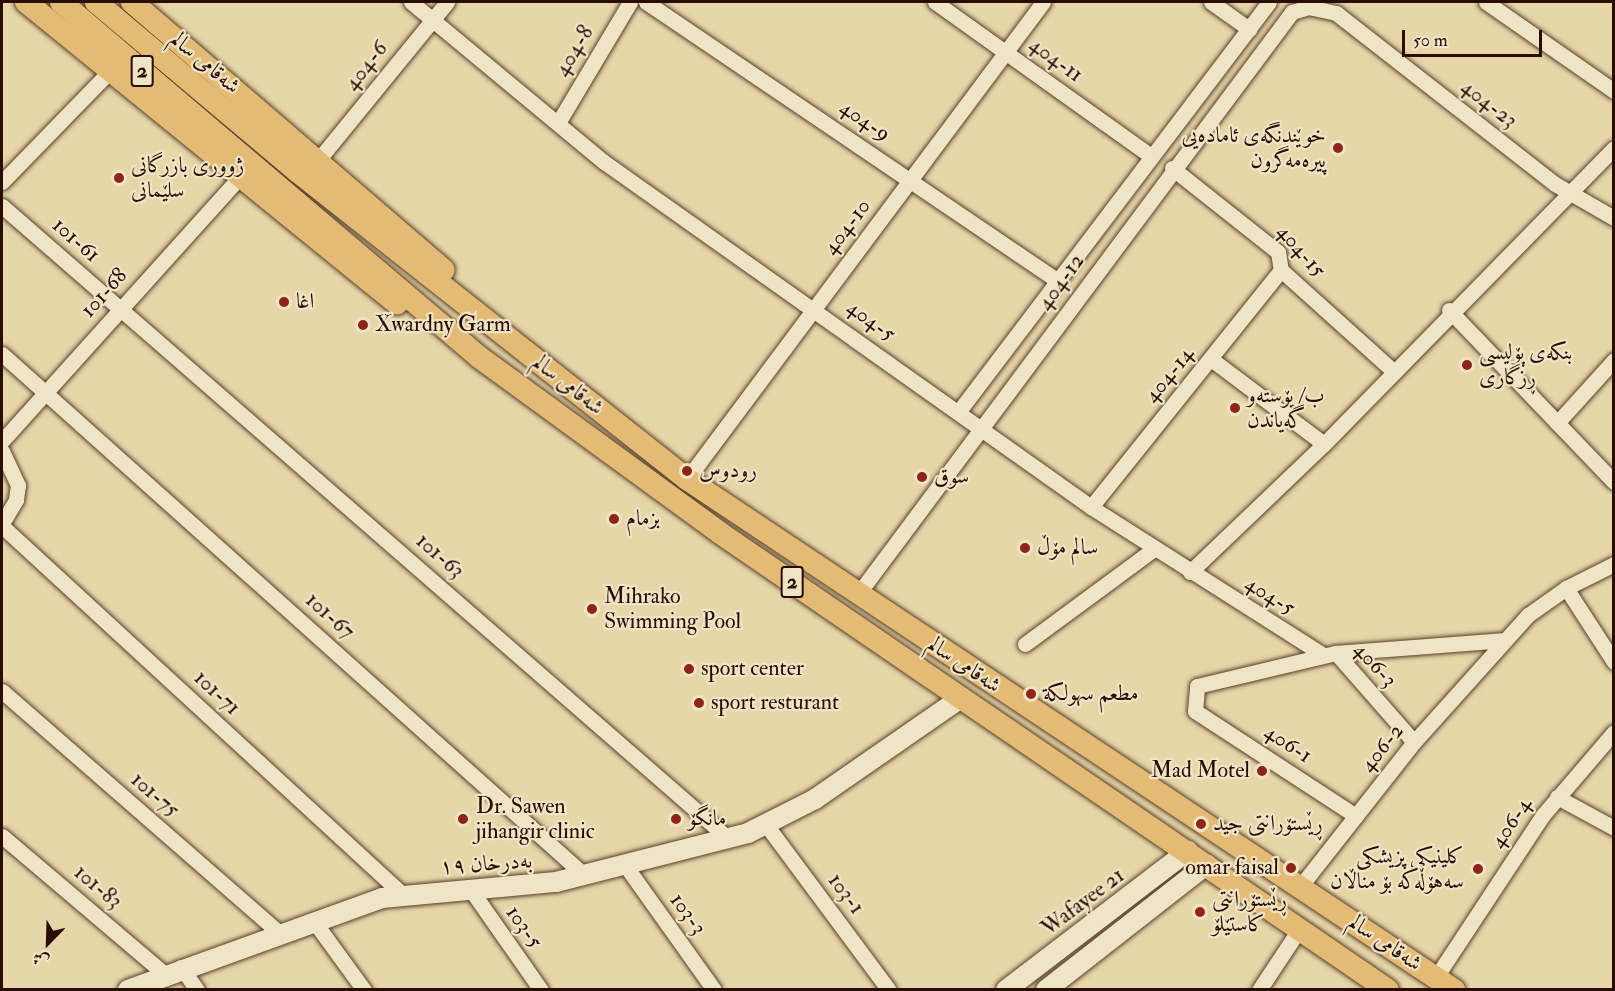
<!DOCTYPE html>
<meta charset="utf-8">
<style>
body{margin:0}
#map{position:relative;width:1615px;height:991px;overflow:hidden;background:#e6d6a8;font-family:"IM FELL Double Pica",Amiri,serif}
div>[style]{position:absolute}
.roads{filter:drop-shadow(0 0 2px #593f2b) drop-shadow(0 0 2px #593f2b)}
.street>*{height:15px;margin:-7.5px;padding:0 7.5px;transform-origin:7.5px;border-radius:7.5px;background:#efe4c6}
.secondary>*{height:20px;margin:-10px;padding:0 10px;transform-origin:10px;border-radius:10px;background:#efe4c6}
.primary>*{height:22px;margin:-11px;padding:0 11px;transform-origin:11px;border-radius:11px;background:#e3bb74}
.dots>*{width:16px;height:16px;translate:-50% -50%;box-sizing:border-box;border:3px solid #efe4c6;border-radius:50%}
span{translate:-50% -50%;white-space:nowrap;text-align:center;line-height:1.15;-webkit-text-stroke:4.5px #efe4c6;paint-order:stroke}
.shield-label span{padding:2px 4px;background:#efe4c6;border:2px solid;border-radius:4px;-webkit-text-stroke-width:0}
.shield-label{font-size:21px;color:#2a0d01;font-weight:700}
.street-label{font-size:22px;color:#2a0d01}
.poi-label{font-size:22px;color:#2a0d01}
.right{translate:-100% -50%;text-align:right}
.left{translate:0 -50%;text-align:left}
.frame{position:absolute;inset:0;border:3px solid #2a0d01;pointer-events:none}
.north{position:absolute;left:18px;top:913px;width:60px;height:60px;-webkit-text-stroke:4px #efe4c6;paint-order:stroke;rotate:203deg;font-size:16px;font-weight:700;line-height:24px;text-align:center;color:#2a0d01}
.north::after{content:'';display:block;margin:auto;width:21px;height:27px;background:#2a0d01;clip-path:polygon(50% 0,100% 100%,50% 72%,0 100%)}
.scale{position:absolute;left:1402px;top:30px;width:140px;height:27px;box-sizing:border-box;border:3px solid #2a0d01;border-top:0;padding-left:8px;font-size:18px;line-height:21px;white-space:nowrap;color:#2a0d01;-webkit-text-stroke:4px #efe4c6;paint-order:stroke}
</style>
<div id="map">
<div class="roads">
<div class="street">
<div style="left:411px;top:2px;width:251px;rotate:39.7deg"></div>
<div style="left:604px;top:162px;width:597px;rotate:35.31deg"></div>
<div style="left:1091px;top:507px;width:274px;rotate:32.5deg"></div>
<div style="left:646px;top:2px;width:498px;rotate:34.1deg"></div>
<div style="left:935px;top:2px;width:265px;rotate:35.5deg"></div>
<div style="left:1211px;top:2px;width:47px;rotate:35.4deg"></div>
<div style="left:1486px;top:2px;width:156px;rotate:34.8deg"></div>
<div style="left:558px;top:123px;width:141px;rotate:-59.2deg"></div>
<div style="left:319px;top:159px;width:203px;rotate:-50.8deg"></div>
<div style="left:1172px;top:168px;width:135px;rotate:38.4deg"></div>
<div style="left:1278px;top:252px;width:18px;rotate:81deg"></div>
<div style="left:1281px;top:270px;width:151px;rotate:42deg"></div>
<div style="left:2px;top:182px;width:156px;rotate:-45.8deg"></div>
<div style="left:2px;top:206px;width:964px;rotate:41.05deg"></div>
<div style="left:1449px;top:310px;width:238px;rotate:46.2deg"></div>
<div style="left:2px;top:354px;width:781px;rotate:41.83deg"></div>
<div style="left:1211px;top:359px;width:141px;rotate:37deg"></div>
<div style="left:959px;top:411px;width:513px;rotate:-52.84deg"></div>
<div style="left:1557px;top:423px;width:85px;rotate:-47.9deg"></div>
<div style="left:2px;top:441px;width:357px;rotate:-48deg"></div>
<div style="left:2px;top:451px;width:38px;rotate:65deg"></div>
<div style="left:18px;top:485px;width:15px;rotate:98deg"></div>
<div style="left:16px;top:500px;width:27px;rotate:121deg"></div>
<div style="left:687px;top:479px;width:595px;rotate:-53.26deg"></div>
<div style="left:1091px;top:507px;width:304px;rotate:-51.3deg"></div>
<div style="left:2px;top:526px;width:544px;rotate:42.61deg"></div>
<div style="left:1190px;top:572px;width:185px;rotate:-43.7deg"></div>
<div style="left:1324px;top:444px;width:414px;rotate:-45.6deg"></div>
<div style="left:1566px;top:588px;width:88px;rotate:57deg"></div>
<div style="left:858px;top:594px;width:726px;rotate:-53.29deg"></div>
<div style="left:1292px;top:12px;width:17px;rotate:-17deg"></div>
<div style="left:1308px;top:7px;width:29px;rotate:12deg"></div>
<div style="left:1336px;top:13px;width:278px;rotate:38deg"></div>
<div style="left:1555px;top:184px;width:68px;rotate:30deg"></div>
<div style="left:1025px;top:644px;width:160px;rotate:-36.4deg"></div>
<div style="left:1336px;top:653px;width:169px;rotate:-4.4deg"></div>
<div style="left:2px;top:691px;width:366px;rotate:41.1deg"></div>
<div style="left:1557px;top:797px;width:65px;rotate:28.5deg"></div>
<div style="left:1356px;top:816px;width:192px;rotate:-146.9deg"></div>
<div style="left:1195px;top:711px;width:25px;rotate:-85deg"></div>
<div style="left:1197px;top:686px;width:143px;rotate:-13.4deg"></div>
<div style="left:1336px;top:653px;width:118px;rotate:48.8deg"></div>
<div style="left:767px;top:826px;width:204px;rotate:53.4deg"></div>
<div style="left:2px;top:836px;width:214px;rotate:40.3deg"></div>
<div style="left:625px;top:865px;width:153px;rotate:54.5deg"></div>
<div style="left:1299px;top:888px;width:186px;rotate:-51.8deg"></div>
<div style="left:1414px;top:742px;width:171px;rotate:-48.1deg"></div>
<div style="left:1528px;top:615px;width:47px;rotate:-35.4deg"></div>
<div style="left:1566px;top:588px;width:54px;rotate:-26.6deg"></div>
<div style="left:471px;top:890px;width:122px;rotate:55deg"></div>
<div style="left:313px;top:920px;width:87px;rotate:53.9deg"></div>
<div style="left:181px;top:967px;width:28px;rotate:55deg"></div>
<div style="left:1436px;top:977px;width:194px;rotate:-56.6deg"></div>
<div style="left:1543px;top:815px;width:109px;rotate:-49.5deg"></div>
<div style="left:1259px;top:990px;width:74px;rotate:-56.5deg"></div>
</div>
<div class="secondary">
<div style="left:128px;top:990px;width:270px;rotate:-19.9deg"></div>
<div style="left:382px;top:898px;width:175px;rotate:-5.3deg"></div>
<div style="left:556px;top:882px;width:198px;rotate:-14.3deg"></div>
<div style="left:748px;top:833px;width:75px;rotate:-26.9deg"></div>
<div style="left:815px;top:799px;width:178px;rotate:-34.7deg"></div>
<div style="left:1006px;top:990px;width:229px;rotate:-37.4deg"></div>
<div style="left:1046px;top:990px;width:204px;rotate:-38deg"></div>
</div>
<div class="primary">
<div style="left:26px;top:2px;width:478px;rotate:39.1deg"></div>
<div style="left:61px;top:2px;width:548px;rotate:40.34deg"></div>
<div style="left:479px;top:357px;width:298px;rotate:36.1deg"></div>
<div style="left:720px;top:533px;width:809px;rotate:34.38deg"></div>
<div style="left:96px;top:2px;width:263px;rotate:40.1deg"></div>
<div style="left:297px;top:171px;width:497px;rotate:38.3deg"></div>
<div style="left:687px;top:479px;width:922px;rotate:33.67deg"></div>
<div style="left:132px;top:2px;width:411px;rotate:40.7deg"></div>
</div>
</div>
<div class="dots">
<div style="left:1338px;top:148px;background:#8f2418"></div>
<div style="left:119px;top:178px;background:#8f2418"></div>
<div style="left:284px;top:302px;background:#8f2418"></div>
<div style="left:363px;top:325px;background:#8f2418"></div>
<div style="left:1467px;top:365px;background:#8f2418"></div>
<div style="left:1235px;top:408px;background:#8f2418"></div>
<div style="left:687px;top:471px;background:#8f2418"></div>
<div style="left:922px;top:477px;background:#8f2418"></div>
<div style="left:614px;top:519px;background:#8f2418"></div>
<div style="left:1025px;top:548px;background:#8f2418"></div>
<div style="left:592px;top:609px;background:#8f2418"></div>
<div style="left:689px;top:669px;background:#8f2418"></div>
<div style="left:1031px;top:694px;background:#8f2418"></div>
<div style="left:699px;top:703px;background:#8f2418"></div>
<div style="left:1262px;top:771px;background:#8f2418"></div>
<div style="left:463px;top:819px;background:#8f2418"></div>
<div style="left:676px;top:819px;background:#8f2418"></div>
<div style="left:1201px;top:824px;background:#8f2418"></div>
<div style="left:1291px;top:868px;background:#8f2418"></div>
<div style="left:1478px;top:869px;background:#8f2418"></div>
<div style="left:1200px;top:912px;background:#8f2418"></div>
</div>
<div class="shield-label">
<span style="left:142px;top:71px">2</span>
<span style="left:792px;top:582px">2</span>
</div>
<div class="street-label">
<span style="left:574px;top:51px;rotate:-59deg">404-8</span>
<span style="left:1056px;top:60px;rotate:36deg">404-11</span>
<span style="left:205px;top:63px;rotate:40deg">شەقامی سالم</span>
<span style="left:366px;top:66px;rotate:-52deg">404-6</span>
<span style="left:1489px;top:104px;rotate:38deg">404-23</span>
<span style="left:865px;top:121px;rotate:34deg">404-9</span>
<span style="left:847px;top:227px;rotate:-53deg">404-10</span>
<span style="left:76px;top:240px;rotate:41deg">101-61</span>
<span style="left:1301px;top:251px;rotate:49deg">404-15</span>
<span style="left:1061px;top:282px;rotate:-54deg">404-12</span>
<span style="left:104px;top:293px;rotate:-48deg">101-68</span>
<span style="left:871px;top:321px;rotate:36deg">404-5</span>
<span style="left:1169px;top:375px;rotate:-51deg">404-14</span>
<span style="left:568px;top:385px;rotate:38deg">شەقامی سالم</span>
<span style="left:440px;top:556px;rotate:41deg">101-63</span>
<span style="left:1270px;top:596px;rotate:32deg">404-5</span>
<span style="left:330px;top:616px;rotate:42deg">101-67</span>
<span style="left:964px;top:665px;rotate:34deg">شەقامی سالم</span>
<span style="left:1375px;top:665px;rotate:47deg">406-3</span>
<span style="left:217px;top:693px;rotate:43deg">101-71</span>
<span style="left:1288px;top:744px;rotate:33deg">406-1</span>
<span style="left:1382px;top:748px;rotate:-51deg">406-2</span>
<span style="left:155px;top:795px;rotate:41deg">101-75</span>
<span style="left:1511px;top:823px;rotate:-56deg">406-4</span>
<span style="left:486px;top:864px;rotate:-4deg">بەدرخان ١٩</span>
<span style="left:98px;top:887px;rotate:40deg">101-83</span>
<span style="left:846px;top:894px;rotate:53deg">103-1</span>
<span style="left:1083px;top:902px;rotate:-37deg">Wafayee 21</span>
<span style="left:688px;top:914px;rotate:54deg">103-3</span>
<span style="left:524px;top:927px;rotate:55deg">103-5</span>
<span style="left:1385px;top:943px;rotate:34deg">شەقامی سالم</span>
</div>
<div class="poi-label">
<span class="right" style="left:1326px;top:148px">خوێندنگەی ئامادەیی<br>پیرەمەگرون</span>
<span class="left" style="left:131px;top:178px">ژووری بازرگانی<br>سلێمانی</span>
<span class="left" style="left:296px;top:302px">اغا</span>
<span class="left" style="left:375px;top:325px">Xwardny Garm</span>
<span class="left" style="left:1479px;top:365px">بنکەی پۆلیسی<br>ڕزگاری</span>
<span class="left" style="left:1247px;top:408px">ب/ پۆستەو<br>گەیاندن</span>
<span class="left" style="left:699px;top:471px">رودوس</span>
<span class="left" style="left:934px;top:477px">سوق</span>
<span class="left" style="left:626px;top:519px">بزمام</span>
<span class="left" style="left:1037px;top:548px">سالم مۆڵ</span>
<span class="left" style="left:604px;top:609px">Mihrako<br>Swimming Pool</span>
<span class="left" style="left:701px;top:669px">sport center</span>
<span class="left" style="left:1043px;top:694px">مطعم سهولكة</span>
<span class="left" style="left:711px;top:703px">sport resturant</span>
<span class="right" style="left:1250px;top:771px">Mad Motel</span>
<span class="left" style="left:476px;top:819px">Dr. Sawen<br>jihangir clinic</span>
<span class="left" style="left:688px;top:819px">مانگۆ</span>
<span class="left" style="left:1213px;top:824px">ڕێستۆرانتی جید</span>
<span class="right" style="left:1464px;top:869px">کلینیکی پزیشکی<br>سەهۆڵەکە بۆ مناڵان</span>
<span class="right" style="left:1279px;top:868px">omar faisal</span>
<span class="left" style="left:1212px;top:912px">ڕێستۆرانتی<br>کاستێلۆ</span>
</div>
<div class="frame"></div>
<div class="north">ش</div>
<div class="scale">50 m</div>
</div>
